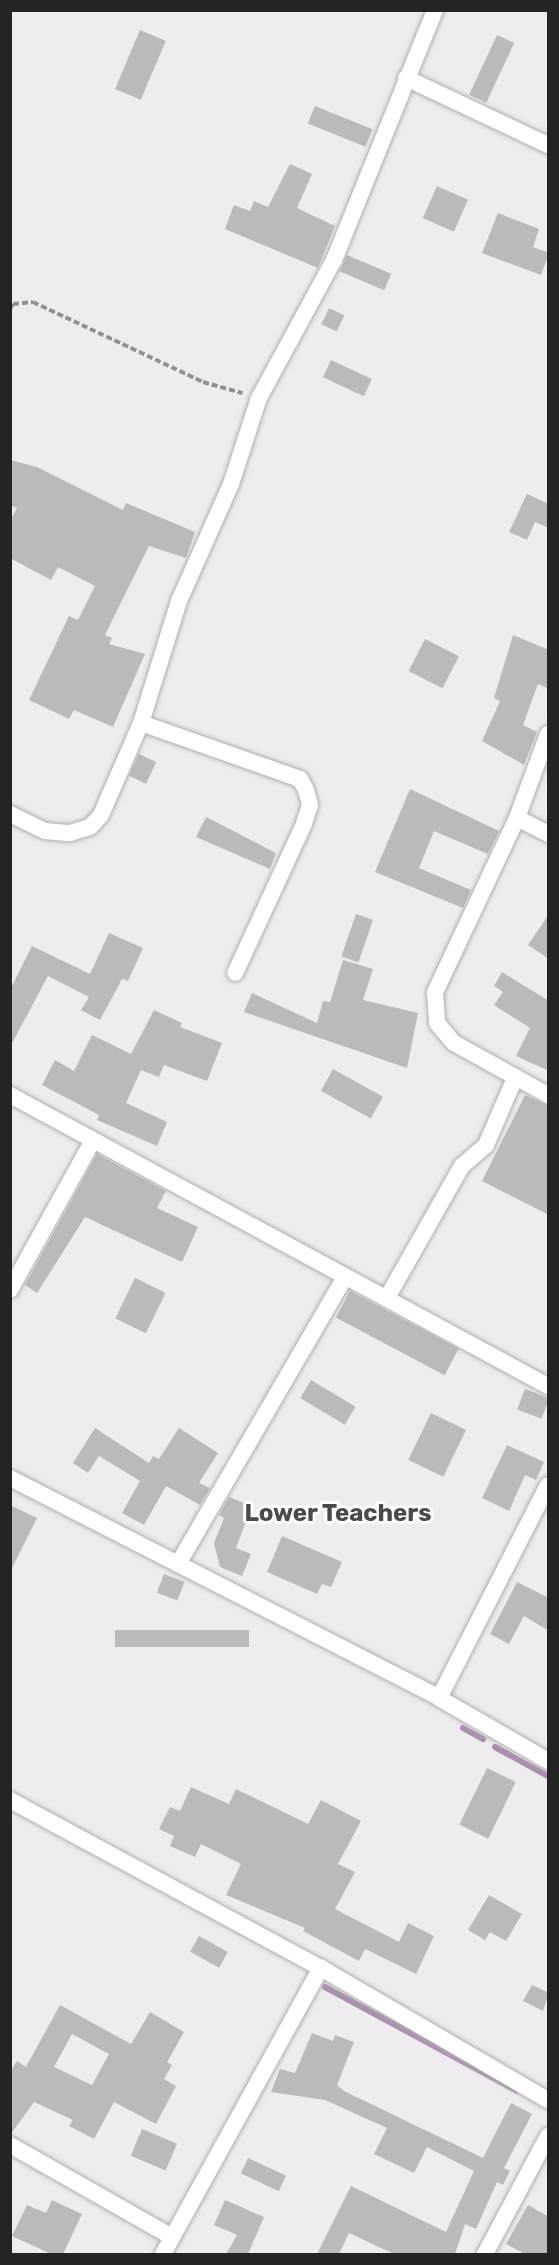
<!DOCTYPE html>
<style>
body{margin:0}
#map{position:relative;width:559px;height:2265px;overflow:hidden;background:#efecef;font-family:Rubik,sans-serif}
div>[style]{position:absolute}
.stream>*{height:6px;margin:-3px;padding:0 3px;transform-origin:3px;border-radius:3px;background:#a991ad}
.building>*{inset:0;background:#bbb9bc;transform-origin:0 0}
.path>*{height:4px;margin-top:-2px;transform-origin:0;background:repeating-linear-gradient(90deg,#929092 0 6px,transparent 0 9px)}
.roads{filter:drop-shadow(0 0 2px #b1aeb2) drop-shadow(0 0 2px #b1aeb2)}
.street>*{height:16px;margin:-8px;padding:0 8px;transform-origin:8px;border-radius:8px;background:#fff}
span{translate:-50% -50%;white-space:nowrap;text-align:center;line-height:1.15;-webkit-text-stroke:6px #fff;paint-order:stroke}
.quarter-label{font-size:24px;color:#4c494c;font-weight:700}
.frame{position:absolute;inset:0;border:12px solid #252425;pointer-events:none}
</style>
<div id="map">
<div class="stream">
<div style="left:463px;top:1728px;width:23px;rotate:29deg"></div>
<div style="left:495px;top:1747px;width:60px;rotate:28.7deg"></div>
<div style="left:325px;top:1987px;width:218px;rotate:28.4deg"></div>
</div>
<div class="building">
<div style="left:140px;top:30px;width:28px;height:64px;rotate:23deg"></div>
<div style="left:497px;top:35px;width:19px;height:66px;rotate:25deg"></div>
<div style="left:315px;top:106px;width:62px;height:19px;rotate:22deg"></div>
<div style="clip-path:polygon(290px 164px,312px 174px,297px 208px,335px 226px,318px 268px,225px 229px,234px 205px,250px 211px,254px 201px,268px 207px)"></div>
<div style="left:437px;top:186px;width:34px;height:35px;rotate:24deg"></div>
<div style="clip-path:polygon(498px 213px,539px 229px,533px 247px,549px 253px,541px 275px,482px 253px)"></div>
<div style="left:347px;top:255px;width:48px;height:18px;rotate:23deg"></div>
<div style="left:329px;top:308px;width:17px;height:18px;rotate:25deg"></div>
<div style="left:331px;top:360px;width:45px;height:19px;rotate:25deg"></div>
<div style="clip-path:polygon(10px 460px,37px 467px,123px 510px,126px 503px,195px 532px,186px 558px,149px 546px,105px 635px,112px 638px,109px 644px,145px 654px,113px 727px,74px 710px,69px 719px,29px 700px,69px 616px,78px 620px,95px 586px,58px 567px,51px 580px,10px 558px,10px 521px,17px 508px,10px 505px)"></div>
<div style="clip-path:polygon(527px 494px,549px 504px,549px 528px,535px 522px,527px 540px,509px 532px)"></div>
<div style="clip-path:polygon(513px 635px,549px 650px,549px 689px,538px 684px,523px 725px,537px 732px,524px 765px,482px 741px,500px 701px,494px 698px)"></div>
<div style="left:425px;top:639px;width:38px;height:36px;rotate:27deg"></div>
<div style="left:139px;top:754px;width:19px;height:24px;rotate:25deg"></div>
<div style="clip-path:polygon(410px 789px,499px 831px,488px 854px,434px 831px,419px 868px,471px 890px,463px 908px,375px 872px)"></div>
<div style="clip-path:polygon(206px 817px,276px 853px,270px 869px,196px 837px)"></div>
<div style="left:356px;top:914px;width:18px;height:45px;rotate:19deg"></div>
<div style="clip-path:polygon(549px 914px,549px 959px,528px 945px)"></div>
<div style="clip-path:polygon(109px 933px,143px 948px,128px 981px,122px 979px,100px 1020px,81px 1010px,89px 997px,48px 976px,10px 1047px,10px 990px,32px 946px,90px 974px)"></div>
<div style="clip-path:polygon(343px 960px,373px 969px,363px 1000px,418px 1013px,407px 1068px,244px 1012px,252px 993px,317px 1023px,323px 1001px,330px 1002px)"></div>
<div style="clip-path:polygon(502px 972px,549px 1001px,549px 1071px,516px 1056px,530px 1028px,494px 1005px,503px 992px,494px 986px)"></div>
<div style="clip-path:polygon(154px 1010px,182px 1023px,180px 1027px,222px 1043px,207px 1081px,164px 1065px,159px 1077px,141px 1070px,126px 1103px,167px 1122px,157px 1146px,97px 1120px,99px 1115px,42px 1085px,55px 1060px,74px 1071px,92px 1035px,131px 1054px)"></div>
<div style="left:333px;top:1069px;width:57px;height:25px;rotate:29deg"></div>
<div style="clip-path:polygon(525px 1095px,549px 1106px,549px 1215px,482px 1181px)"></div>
<div style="clip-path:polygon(97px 1154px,166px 1191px,157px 1208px,198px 1227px,182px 1262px,85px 1217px,37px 1293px,25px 1285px)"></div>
<div style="left:135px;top:1278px;width:34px;height:45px;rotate:26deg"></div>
<div style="left:350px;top:1291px;width:123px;height:30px;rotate:28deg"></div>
<div style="left:311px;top:1380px;width:52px;height:21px;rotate:31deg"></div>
<div style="left:525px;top:1389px;width:26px;height:22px;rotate:21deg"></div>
<div style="left:431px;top:1413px;width:39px;height:52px;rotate:26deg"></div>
<div style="clip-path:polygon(95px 1428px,149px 1463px,153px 1456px,159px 1459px,179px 1428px,218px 1453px,199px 1483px,210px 1488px,200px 1505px,166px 1486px,144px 1525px,122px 1513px,140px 1481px,99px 1456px,88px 1473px,73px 1463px)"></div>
<div style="clip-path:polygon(507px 1445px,544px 1462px,536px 1480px,525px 1475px,509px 1511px,482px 1498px)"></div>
<div style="clip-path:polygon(229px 1497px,252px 1506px,236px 1548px,251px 1554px,242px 1576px,220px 1567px,214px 1543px,224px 1518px,219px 1515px)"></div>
<div style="clip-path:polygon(10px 1505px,37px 1518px,10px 1572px)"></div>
<div style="clip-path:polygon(282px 1536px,342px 1562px,331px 1587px,322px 1584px,317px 1594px,267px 1572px)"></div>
<div style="left:164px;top:1574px;width:22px;height:20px;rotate:21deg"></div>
<div style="clip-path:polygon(517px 1582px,549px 1598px,549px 1631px,524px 1616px,509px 1644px,490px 1634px)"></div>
<div style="left:115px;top:1630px;width:134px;height:17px"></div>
<div style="left:487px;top:1768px;width:32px;height:63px;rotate:26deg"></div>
<div style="clip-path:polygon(191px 1787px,229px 1804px,236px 1789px,308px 1824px,321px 1800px,361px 1821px,338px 1864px,355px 1872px,335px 1909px,399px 1942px,408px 1923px,434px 1936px,416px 1974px,365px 1949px,359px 1961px,303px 1931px,305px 1928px,226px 1895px,241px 1864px,201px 1844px,195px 1857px,170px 1846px,174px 1836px,159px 1829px,170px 1807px,180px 1811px)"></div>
<div style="clip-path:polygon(489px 1895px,522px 1914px,506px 1941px,490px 1932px,485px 1940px,468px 1930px)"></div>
<div style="left:199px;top:1936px;width:33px;height:18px;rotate:29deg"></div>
<div style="clip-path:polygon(532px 1985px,549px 1993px,543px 2011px,523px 2001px)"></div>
<div style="clip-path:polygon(evenodd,60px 2005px,131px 2044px,150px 2012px,184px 2032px,167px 2062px,172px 2065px,164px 2079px,176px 2086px,156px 2124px,114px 2102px,94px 2139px,69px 2126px,73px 2120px,34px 2102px,10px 2135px,10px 2072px,17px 2061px,26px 2067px,60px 2005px,72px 2034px,109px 2054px,92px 2085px,54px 2067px,72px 2034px)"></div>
<div style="clip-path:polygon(312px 2033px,333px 2041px,335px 2035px,354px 2042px,337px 2085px,344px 2091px,483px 2158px,511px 2103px,532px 2114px,504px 2168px,510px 2171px,503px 2185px,497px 2182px,476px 2229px,465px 2224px,455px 2254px,394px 2254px,349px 2233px,339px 2254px,317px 2254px,351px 2186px,446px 2232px,474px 2171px,427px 2147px,414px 2173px,374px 2154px,387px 2128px,325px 2100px,271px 2092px,280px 2069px,295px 2073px)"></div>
<div style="left:142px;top:2129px;width:38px;height:29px;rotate:23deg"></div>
<div style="left:248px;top:2158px;width:42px;height:17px;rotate:25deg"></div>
<div style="clip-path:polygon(52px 2200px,82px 2214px,63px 2254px,51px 2254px,12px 2236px,27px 2205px,46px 2213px)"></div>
<div style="clip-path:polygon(225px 2200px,264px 2217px,248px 2254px,226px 2254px,237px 2235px,214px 2225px)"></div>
<div style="clip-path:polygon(528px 2205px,549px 2217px,549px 2254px,525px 2254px,506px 2244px)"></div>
</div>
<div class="path">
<div style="left:10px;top:309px;width:6px;rotate:-59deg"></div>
<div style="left:13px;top:304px;width:20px;rotate:-6deg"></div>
<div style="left:33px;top:302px;width:188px;rotate:25.2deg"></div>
<div style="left:203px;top:382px;width:41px;rotate:15.8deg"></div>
</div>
<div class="roads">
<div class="street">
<div style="left:406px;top:78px;width:157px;rotate:25.3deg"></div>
<div style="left:141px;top:723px;width:169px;rotate:19.4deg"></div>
<div style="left:300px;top:779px;width:13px;rotate:61deg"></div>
<div style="left:306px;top:790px;width:16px;rotate:75deg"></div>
<div style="left:310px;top:805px;width:20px;rotate:108deg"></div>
<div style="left:304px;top:824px;width:164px;rotate:114.8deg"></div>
<div style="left:548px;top:734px;width:90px;rotate:110.3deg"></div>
<div style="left:517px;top:818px;width:192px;rotate:115.2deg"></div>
<div style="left:435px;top:992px;width:31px;rotate:86deg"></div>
<div style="left:437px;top:1023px;width:26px;rotate:50deg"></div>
<div style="left:454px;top:1043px;width:107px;rotate:29deg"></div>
<div style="left:10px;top:814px;width:39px;rotate:26deg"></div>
<div style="left:45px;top:831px;width:25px;rotate:5deg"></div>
<div style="left:70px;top:833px;width:21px;rotate:-17deg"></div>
<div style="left:90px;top:827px;width:16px;rotate:-47deg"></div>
<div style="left:101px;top:815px;width:100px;rotate:-66.5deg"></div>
<div style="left:141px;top:723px;width:128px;rotate:-72.7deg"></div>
<div style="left:179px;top:601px;width:128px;rotate:-66deg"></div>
<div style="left:231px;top:484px;width:90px;rotate:-72deg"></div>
<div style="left:259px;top:398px;width:157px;rotate:-61.5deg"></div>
<div style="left:334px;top:260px;width:270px;rotate:-68deg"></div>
<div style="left:517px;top:818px;width:35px;rotate:27deg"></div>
<div style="left:10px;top:1095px;width:612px;rotate:28.41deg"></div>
<div style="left:10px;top:1290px;width:171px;rotate:-61deg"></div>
<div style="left:388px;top:1296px;width:150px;rotate:-60.4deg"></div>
<div style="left:462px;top:1166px;width:32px;rotate:-41deg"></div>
<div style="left:486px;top:1145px;width:73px;rotate:-66.6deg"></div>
<div style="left:10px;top:1478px;width:482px;rotate:27.1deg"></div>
<div style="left:439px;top:1698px;width:126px;rotate:30deg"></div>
<div style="left:178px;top:1564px;width:332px;rotate:-59.8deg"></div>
<div style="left:439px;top:1698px;width:239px;rotate:-62.9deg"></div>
<div style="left:10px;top:1800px;width:353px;rotate:28.4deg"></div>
<div style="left:321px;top:1968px;width:263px;rotate:30.2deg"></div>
<div style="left:10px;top:2145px;width:186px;rotate:29.6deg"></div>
<div style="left:163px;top:2254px;width:327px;rotate:-61.1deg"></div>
<div style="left:485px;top:2254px;width:134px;rotate:-61.9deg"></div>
</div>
</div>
<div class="quarter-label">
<span style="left:338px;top:1514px">Lower Teachers</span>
</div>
<div class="frame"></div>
</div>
